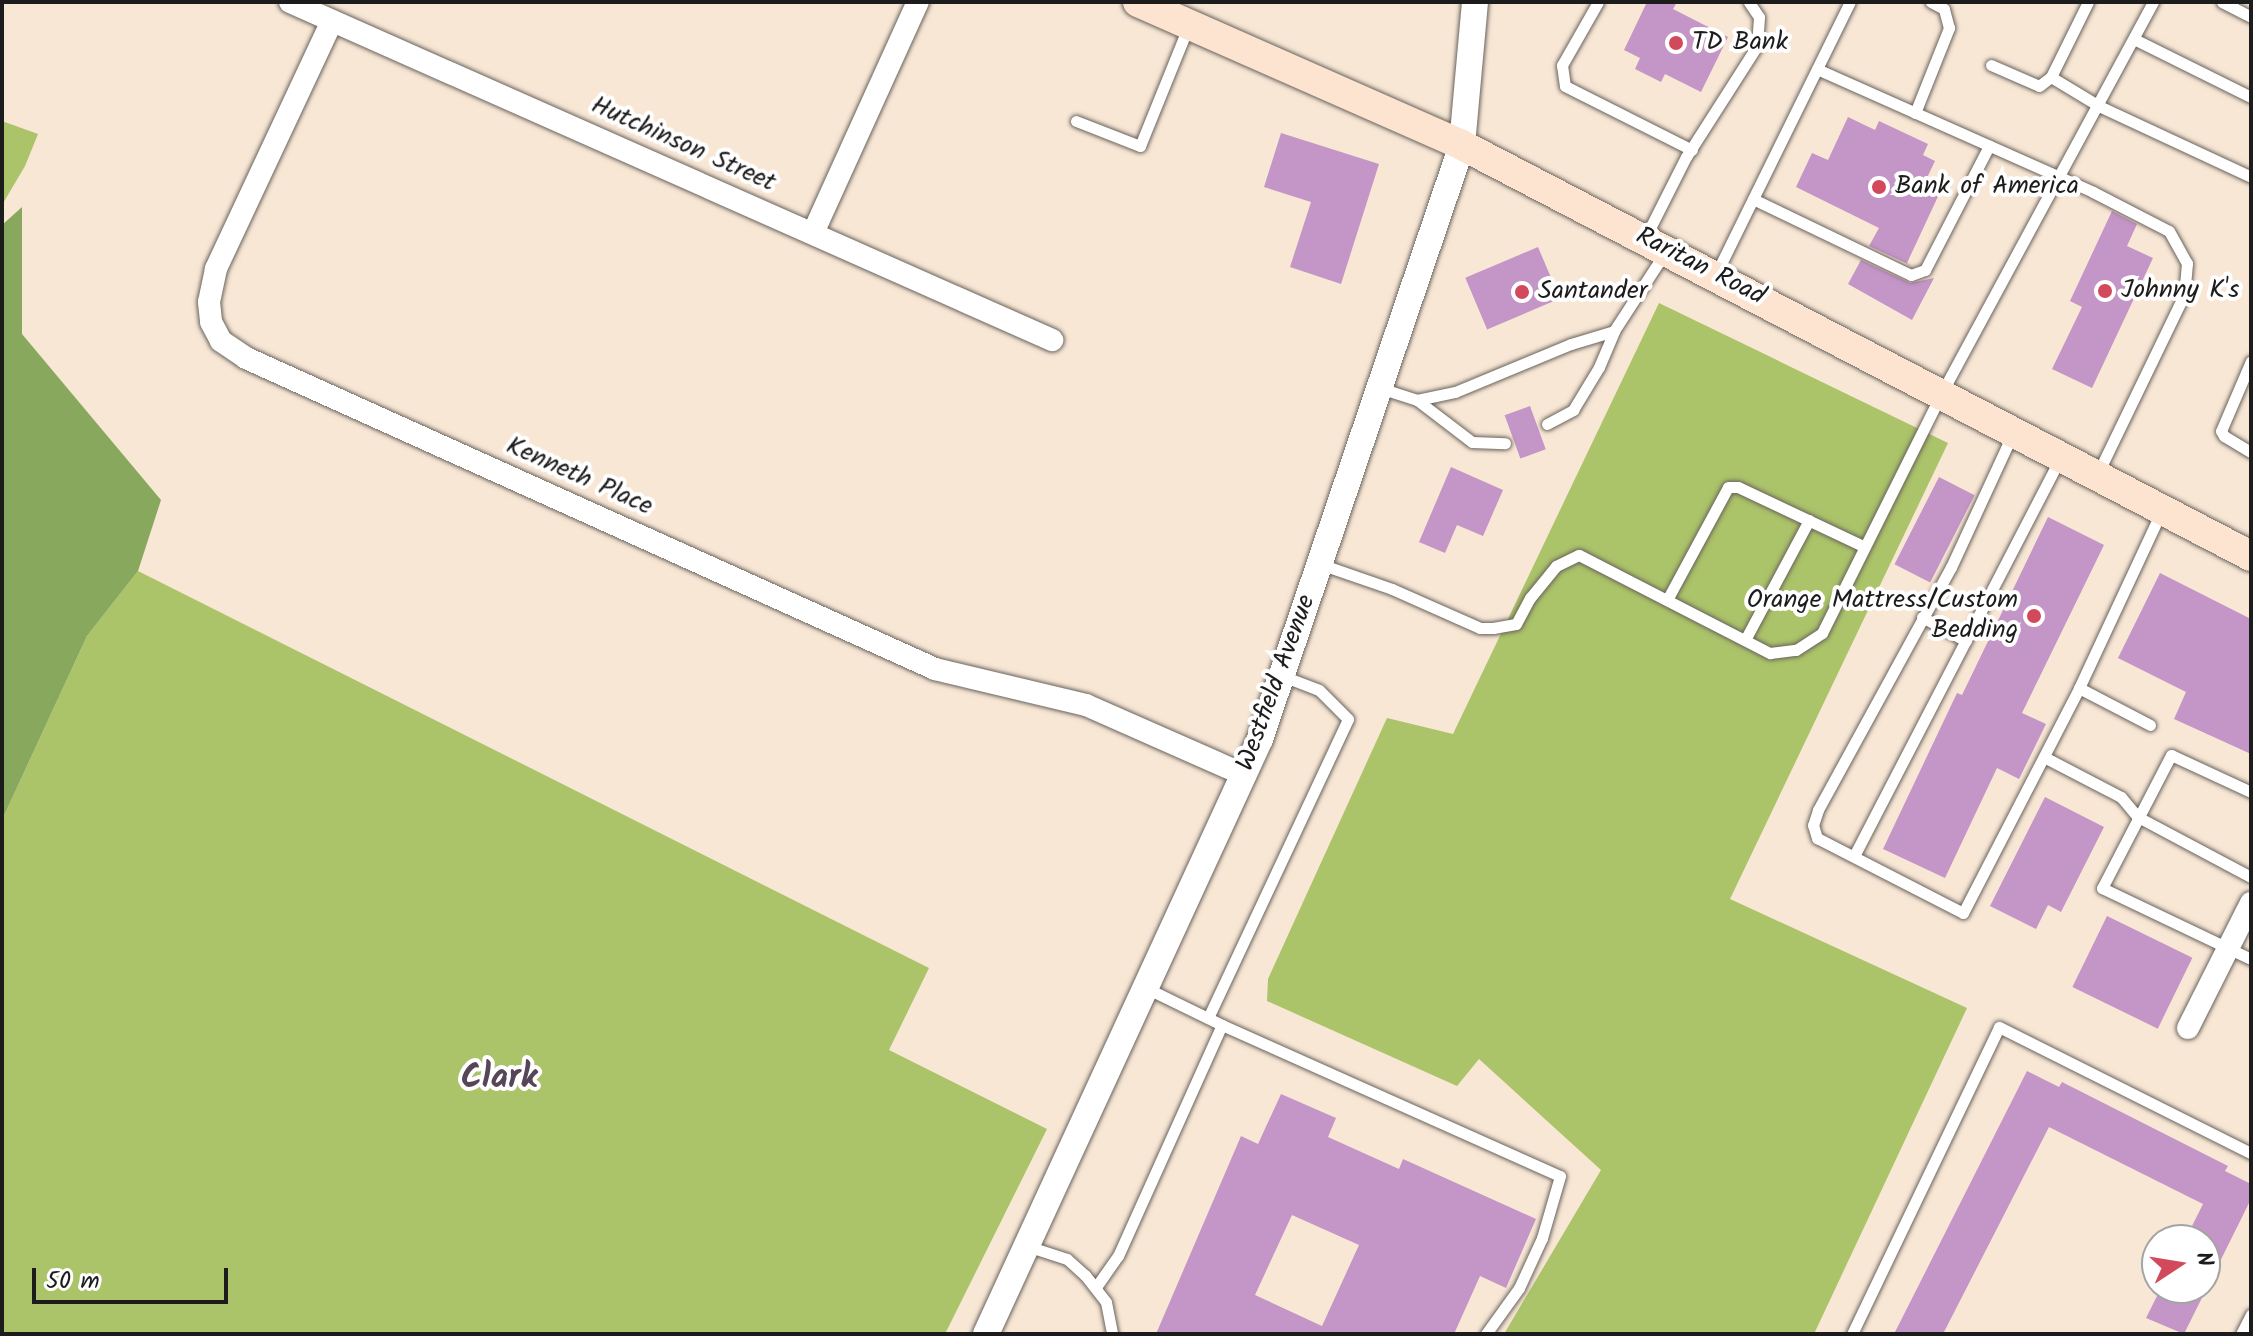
<!DOCTYPE html>
<style>
body{margin:0}
#map{position:relative;width:2253px;height:1336px;overflow:hidden;background:#f8e7d5;font-family:Kalam,sans-serif}
div>[style]{position:absolute}
.green>*{inset:0;background:#abc369}
.forest>*{inset:0;background:#88a95d}
.building>*{inset:0;background:#c495c7;transform-origin:0 0}
.roads{filter:drop-shadow(0 0 2px #69635d) drop-shadow(0 0 2px #69635d)}
.service>*{height:11px;margin:-5.5px;padding:0 5.5px;transform-origin:5.5px;border-radius:5.5px;background:#fff}
.minor>*{height:22px;margin:-11px;padding:0 11px;transform-origin:11px;border-radius:11px;background:#fff}
.tertiary>*{height:26px;margin:-13px;padding:0 13px;transform-origin:13px;border-radius:13px;background:#fff}
.secondary>*{height:30px;margin:-15px;padding:0 15px;transform-origin:15px;border-radius:15px;background:#fde4d0}
.dots>*{width:22px;height:22px;translate:-50% -50%;box-sizing:border-box;border:4px solid #fff;border-radius:50%}
span{translate:-50% -50%;white-space:nowrap;text-align:center;line-height:1.15;-webkit-text-stroke:8px #fff;paint-order:stroke}
.poi-label{font-size:26px;color:#1c1c1c}
.left{translate:0 -50%;text-align:left}
.right{translate:-100% -50%;text-align:right}
.street-label{font-size:26px;color:#1c1c1c}
.district-label{font-size:34px;color:#574658;font-weight:700}
.frame{position:absolute;inset:0;border:4px solid #1c1c1c;pointer-events:none}
.north{position:absolute;left:2141px;top:1224px;width:80px;height:80px;box-sizing:border-box;background:#fff;border:2px solid #a4a4a4;border-radius:50%;rotate:78deg;font-size:22px;font-weight:700;line-height:32px;text-align:center;color:#1c1c1c}
.north::after{content:'';display:block;margin:auto;width:28px;height:36px;background:#d1495b;clip-path:polygon(50% 0,100% 100%,50% 72%,0 100%)}
.scale{position:absolute;left:32px;top:1268px;width:196px;height:36px;box-sizing:border-box;border:4px solid #1c1c1c;border-top:0;padding-left:10px;font-size:24px;line-height:28px;white-space:nowrap;color:#1c1c1c;-webkit-text-stroke:6px #fff;paint-order:stroke}
</style>
<div id="map">
<div class="green">
<div style="clip-path:polygon(2px 121px,38px 134px,25px 166px,2px 205px)"></div>
<div style="clip-path:polygon(1659px 303px,1948px 443px,1730px 899px,1967px 1008px,1814px 1334px,1504px 1334px,1601px 1170px,1479px 1059px,1457px 1086px,1267px 1001px,1268px 979px,1387px 718px,1453px 734px)"></div>
<div style="clip-path:polygon(138px 571px,929px 968px,889px 1050px,1047px 1129px,945px 1334px,2px 1334px,2px 820px,87px 636px)"></div>
</div>
<div class="forest">
<div style="clip-path:polygon(22px 207px,22px 334px,161px 500px,138px 571px,87px 636px,2px 820px,2px 225px)"></div>
</div>
<div class="building">
<div style="clip-path:polygon(1647px 2px,1677px 2px,1673px 9px,1728px 37px,1701px 92px,1665px 74px,1661px 82px,1635px 69px,1640px 58px,1624px 50px)"></div>
<div style="clip-path:polygon(1848px 117px,1875px 130px,1879px 121px,1928px 144px,1923px 155px,1935px 161px,1925px 182px,1941px 190px,1907px 263px,1912px 266px,1869px 246px,1879px 228px,1796px 187px,1812px 153px,1828px 160px)"></div>
<div style="clip-path:polygon(1281px 133px,1379px 164px,1341px 284px,1290px 267px,1311px 202px,1264px 187px)"></div>
<div style="clip-path:polygon(2112px 211px,2137px 224px,2127px 246px,2153px 258px,2092px 388px,2052px 369px,2082px 307px,2070px 301px)"></div>
<div style="left:1538px;top:247px;width:56px;height:79px;rotate:67deg"></div>
<div style="clip-path:polygon(1861px 260px,1910px 283px,1934px 278px,1912px 320px,1848px 284px)"></div>
<div style="left:1530px;top:406px;width:46px;height:27px;rotate:70deg"></div>
<div style="clip-path:polygon(1451px 467px,1503px 490px,1483px 536px,1457px 525px,1445px 553px,1419px 542px)"></div>
<div style="left:1939px;top:477px;width:40px;height:98px;rotate:27deg"></div>
<div style="clip-path:polygon(2048px 517px,2104px 545px,2022px 713px,2046px 724px,2019px 779px,1997px 768px,1945px 878px,1883px 849px,1957px 693px,1962px 695px)"></div>
<div style="clip-path:polygon(2160px 573px,2251px 619px,2251px 754px,2174px 719px,2186px 692px,2118px 658px)"></div>
<div style="clip-path:polygon(2045px 797px,2104px 827px,2061px 912px,2048px 905px,2036px 929px,1990px 906px)"></div>
<div style="left:2107px;top:916px;width:95px;height:79px;rotate:26deg"></div>
<div style="clip-path:polygon(2027px 1071px,2059px 1087px,2062px 1082px,2228px 1166px,2225px 1171px,2251px 1184px,2251px 1199px,2184px 1334px,2146px 1318px,2161px 1288px,2205px 1288px,2205px 1240px,2185px 1240px,2203px 1204px,2049px 1127px,1943px 1334px,1894px 1334px)"></div>
<div style="clip-path:polygon(evenodd,1281px 1094px,1336px 1118px,1328px 1137px,1399px 1169px,1403px 1159px,1536px 1219px,1506px 1288px,1480px 1276px,1454px 1334px,1156px 1334px,1241px 1136px,1258px 1144px,1281px 1094px,1292px 1215px,1359px 1245px,1322px 1326px,1255px 1295px,1292px 1215px)"></div>
</div>
<div class="roads">
<div class="service">
<div style="left:1598px;top:2px;width:73px;rotate:119.7deg"></div>
<div style="left:1562px;top:65px;width:21px;rotate:82deg"></div>
<div style="left:1565px;top:86px;width:142px;rotate:26.7deg"></div>
<div style="left:2088px;top:2px;width:84px;rotate:116.3deg"></div>
<div style="left:2051px;top:77px;width:56px;rotate:31.1deg"></div>
<div style="left:2099px;top:106px;width:168px;rotate:25deg"></div>
<div style="left:2222px;top:2px;width:33px;rotate:27deg"></div>
<div style="left:2134px;top:39px;width:131px;rotate:26.4deg"></div>
<div style="left:1991px;top:65px;width:52px;rotate:23.6deg"></div>
<div style="left:2039px;top:86px;width:15px;rotate:-37deg"></div>
<div style="left:1817px;top:69px;width:302px;rotate:24deg"></div>
<div style="left:2093px;top:192px;width:85px;rotate:27.2deg"></div>
<div style="left:2169px;top:231px;width:37px;rotate:61deg"></div>
<div style="left:2187px;top:263px;width:32px;rotate:95deg"></div>
<div style="left:2184px;top:295px;width:200px;rotate:115.8deg"></div>
<div style="left:1915px;top:113px;width:92px;rotate:-68.2deg"></div>
<div style="left:1949px;top:28px;width:20px;rotate:-105deg"></div>
<div style="left:1944px;top:9px;width:15px;rotate:-152deg"></div>
<div style="left:1076px;top:121px;width:69px;rotate:21.3deg"></div>
<div style="left:1140px;top:146px;width:128px;rotate:-68deg"></div>
<div style="left:1753px;top:199px;width:175px;rotate:25.7deg"></div>
<div style="left:1911px;top:275px;width:15px;rotate:-20deg"></div>
<div style="left:1925px;top:270px;width:140px;rotate:-62.7deg"></div>
<div style="left:1645px;top:238px;width:91px;rotate:-63.2deg"></div>
<div style="left:1686px;top:157px;width:132px;rotate:-57.4deg"></div>
<div style="left:1757px;top:46px;width:29px;rotate:-86deg"></div>
<div style="left:1759px;top:17px;width:18px;rotate:-124deg"></div>
<div style="left:1716px;top:274px;width:303px;rotate:-63.8deg"></div>
<div style="left:2251px;top:361px;width:76px;rotate:113.2deg"></div>
<div style="left:2221px;top:431px;width:6px;rotate:59deg"></div>
<div style="left:2224px;top:436px;width:31px;rotate:31deg"></div>
<div style="left:1380px;top:388px;width:39px;rotate:18deg"></div>
<div style="left:1417px;top:400px;width:69px;rotate:37.4deg"></div>
<div style="left:1472px;top:442px;width:33px;rotate:2deg"></div>
<div style="left:1417px;top:400px;width:39px;rotate:-12deg"></div>
<div style="left:1455px;top:392px;width:126px;rotate:-22.5deg"></div>
<div style="left:1571px;top:344px;width:45px;rotate:-16.8deg"></div>
<div style="left:1547px;top:424px;width:30px;rotate:-28deg"></div>
<div style="left:1573px;top:410px;width:50px;rotate:-58.8deg"></div>
<div style="left:1599px;top:367px;width:39px;rotate:-67deg"></div>
<div style="left:1614px;top:331px;width:92px;rotate:-57deg"></div>
<div style="left:2013px;top:433px;width:148px;rotate:114.8deg"></div>
<div style="left:1951px;top:567px;width:277px;rotate:118.7deg"></div>
<div style="left:1818px;top:810px;width:16px;rotate:108deg"></div>
<div style="left:1813px;top:825px;width:14px;rotate:73deg"></div>
<div style="left:1817px;top:838px;width:164px;rotate:27.2deg"></div>
<div style="left:1963px;top:913px;width:253px;rotate:-62.7deg"></div>
<div style="left:2079px;top:688px;width:196px;rotate:-65deg"></div>
<div style="left:1320px;top:564px;width:76px;rotate:19.1deg"></div>
<div style="left:1392px;top:589px;width:96px;rotate:23.9deg"></div>
<div style="left:1480px;top:628px;width:13px"></div>
<div style="left:1493px;top:628px;width:23px;rotate:-10deg"></div>
<div style="left:1516px;top:624px;width:30px;rotate:-62deg"></div>
<div style="left:1530px;top:598px;width:41px;rotate:-50.9deg"></div>
<div style="left:1556px;top:566px;width:25px;rotate:-26deg"></div>
<div style="left:1579px;top:555px;width:215px;rotate:27.2deg"></div>
<div style="left:1770px;top:653px;width:26px;rotate:-7deg"></div>
<div style="left:1796px;top:650px;width:31px;rotate:-33deg"></div>
<div style="left:1822px;top:633px;width:267px;rotate:-63.5deg"></div>
<div style="left:1941px;top:394px;width:446px;rotate:-61.6deg"></div>
<div style="left:1667px;top:600px;width:128px;rotate:-61.6deg"></div>
<div style="left:1728px;top:487px;width:10px"></div>
<div style="left:1738px;top:487px;width:140px;rotate:25.3deg"></div>
<div style="left:1922px;top:617px;width:50px;rotate:28.6deg"></div>
<div style="left:1745px;top:640px;width:136px;rotate:-61.9deg"></div>
<div style="left:2079px;top:688px;width:80px;rotate:27.5deg"></div>
<div style="left:2044px;top:757px;width:87px;rotate:27.5deg"></div>
<div style="left:2121px;top:797px;width:26px;rotate:50deg"></div>
<div style="left:2138px;top:817px;width:128px;rotate:28deg"></div>
<div style="left:2251px;top:792px;width:88px;rotate:-155.2deg"></div>
<div style="left:2171px;top:755px;width:150px;rotate:117.4deg"></div>
<div style="left:2102px;top:888px;width:165px;rotate:25.5deg"></div>
<div style="left:1854px;top:856px;width:447px;rotate:-62.6deg"></div>
<div style="left:1208px;top:1018px;width:330px;rotate:-64.9deg"></div>
<div style="left:1348px;top:719px;width:41px;rotate:-135deg"></div>
<div style="left:1319px;top:690px;width:40px;rotate:-159deg"></div>
<div style="left:1222px;top:1025px;width:370px;rotate:24.1deg"></div>
<div style="left:1560px;top:1176px;width:65px;rotate:106.2deg"></div>
<div style="left:1542px;top:1238px;width:55px;rotate:114.7deg"></div>
<div style="left:1519px;top:1288px;width:57px;rotate:125.7deg"></div>
<div style="left:1027px;top:1246px;width:42px;rotate:18deg"></div>
<div style="left:1067px;top:1259px;width:24px;rotate:42deg"></div>
<div style="left:1085px;top:1275px;width:34px;rotate:52deg"></div>
<div style="left:1106px;top:1302px;width:33px;rotate:79deg"></div>
<div style="left:1096px;top:1287px;width:38px;rotate:-55deg"></div>
<div style="left:1118px;top:1256px;width:253px;rotate:-65.8deg"></div>
<div style="left:1222px;top:1025px;width:85px;rotate:-154deg"></div>
<div style="left:1852px;top:1334px;width:340px;rotate:-64.4deg"></div>
<div style="left:1999px;top:1027px;width:282px;rotate:26.6deg"></div>
<div style="left:2241px;top:1334px;width:22px;rotate:-63deg"></div>
</div>
<div class="minor">
<div style="left:290px;top:2px;width:834px;rotate:23.92deg"></div>
<div style="left:332px;top:21px;width:274px;rotate:115.1deg"></div>
<div style="left:216px;top:269px;width:34px;rotate:102deg"></div>
<div style="left:209px;top:302px;width:20px;rotate:84deg"></div>
<div style="left:211px;top:322px;width:21px;rotate:62deg"></div>
<div style="left:221px;top:341px;width:30px;rotate:34deg"></div>
<div style="left:246px;top:358px;width:756px;rotate:24.29deg"></div>
<div style="left:935px;top:669px;width:155px;rotate:13.4deg"></div>
<div style="left:1086px;top:705px;width:174px;rotate:23.8deg"></div>
<div style="left:813px;top:233px;width:254px;rotate:-65.6deg"></div>
<div style="left:2188px;top:1028px;width:140px;rotate:-63.3deg"></div>
</div>
<div class="tertiary">
<div style="left:986px;top:1334px;width:655px;rotate:-65.27deg"></div>
<div style="left:1260px;top:739px;width:627px;rotate:-71.22deg"></div>
<div style="left:1462px;top:145px;width:144px;rotate:-84.8deg"></div>
</div>
<div class="secondary">
<div style="left:1138px;top:2px;width:354px;rotate:23.8deg"></div>
<div style="left:1462px;top:145px;width:890px;rotate:27.52deg"></div>
</div>
</div>
<div class="dots">
<div style="left:1676px;top:43px;background:#d1495b"></div>
<div style="left:1879px;top:187px;background:#d1495b"></div>
<div style="left:2105px;top:291px;background:#d1495b"></div>
<div style="left:1522px;top:292px;background:#d1495b"></div>
<div style="left:2034px;top:616px;background:#d1495b"></div>
</div>
<div class="poi-label">
<span class="left" style="left:1692px;top:43px">TD Bank</span>
<span class="left" style="left:1895px;top:187px">Bank of America</span>
<span class="left" style="left:2121px;top:291px">Johnny K's</span>
<span class="left" style="left:1538px;top:292px">Santander</span>
<span class="right" style="left:2018px;top:616px">Orange Mattress/Custom<br>Bedding</span>
</div>
<div class="street-label">
<span style="left:683px;top:145px;rotate:24deg">Hutchinson Street</span>
<span style="left:1700px;top:267px;rotate:27deg">Raritan Road</span>
<span style="left:579px;top:477px;rotate:24deg">Kenneth Place</span>
<span style="left:1277px;top:683px;rotate:-70deg">Westfield Avenue</span>
</div>
<div class="district-label">
<span style="left:499px;top:1079px">Clark</span>
</div>
<div class="frame"></div>
<div class="north">N</div>
<div class="scale">50 m</div>
</div>
